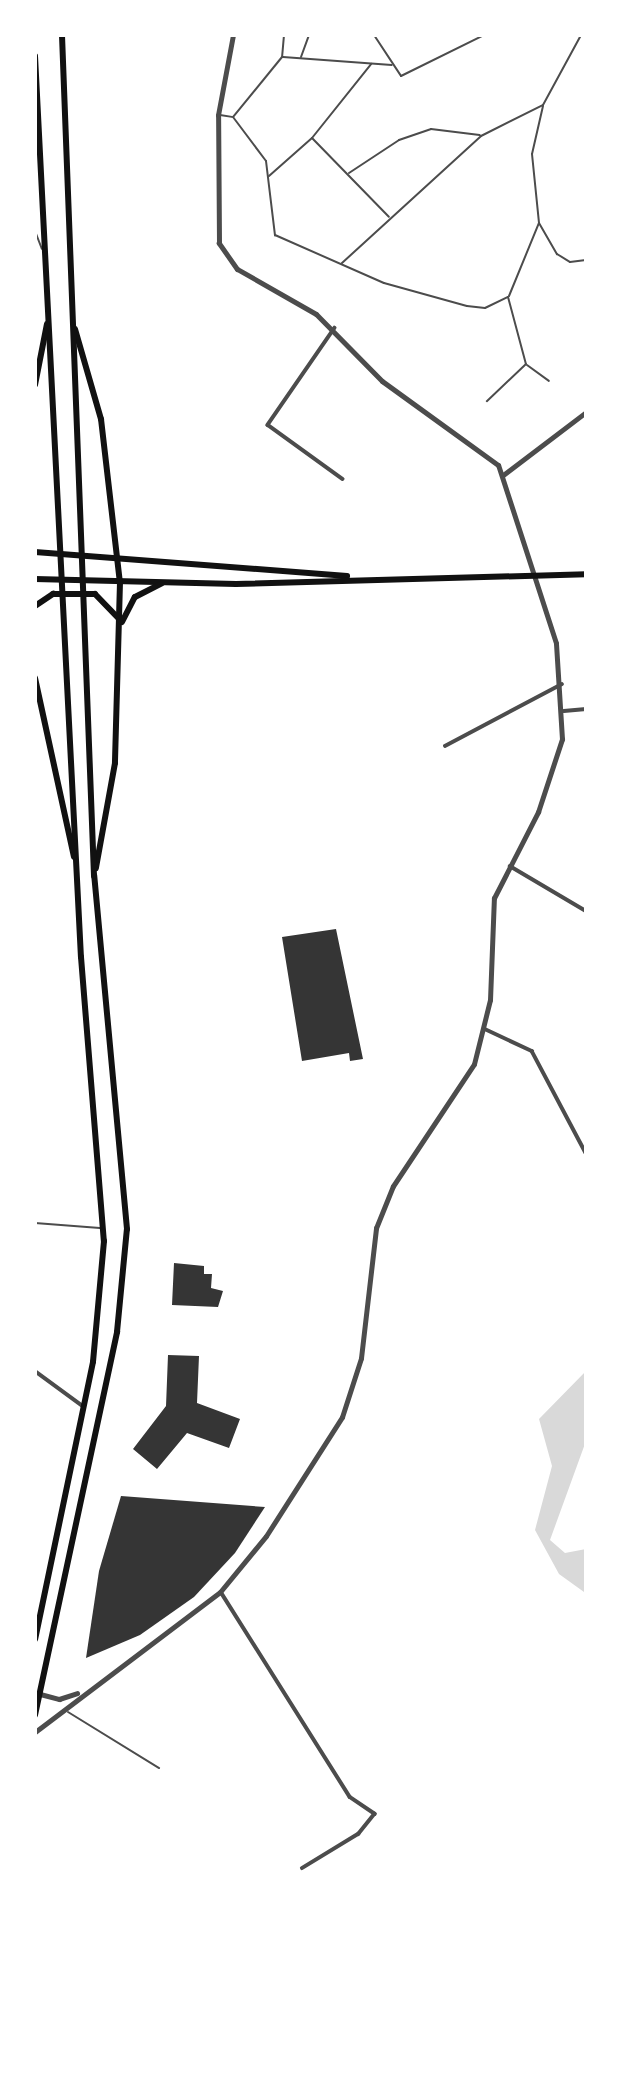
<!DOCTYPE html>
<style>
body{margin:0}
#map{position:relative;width:621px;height:2094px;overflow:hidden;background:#fff;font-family:Bitter,serif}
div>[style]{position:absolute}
.water>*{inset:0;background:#d9d9d9}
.building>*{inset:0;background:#353535}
.service>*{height:2px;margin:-1px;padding:0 1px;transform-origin:1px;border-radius:1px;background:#4c4c4c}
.minor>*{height:3.5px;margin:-1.75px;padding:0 1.75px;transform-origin:1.75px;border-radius:1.75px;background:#4c4c4c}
.tertiary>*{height:5px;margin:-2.5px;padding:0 2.5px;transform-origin:2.5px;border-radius:2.5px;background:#4c4c4c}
.primary>*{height:6px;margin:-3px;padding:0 3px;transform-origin:3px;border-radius:3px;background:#111}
.trunk>*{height:6px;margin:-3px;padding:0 3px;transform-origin:3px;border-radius:3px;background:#111}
span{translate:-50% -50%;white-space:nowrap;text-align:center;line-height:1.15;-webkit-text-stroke:5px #fff;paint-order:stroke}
.frame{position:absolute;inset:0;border:37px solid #fff;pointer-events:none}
</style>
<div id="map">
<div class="water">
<div style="clip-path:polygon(586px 1371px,586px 1441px,550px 1540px,565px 1553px,586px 1549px,584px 1592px,559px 1574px,535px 1530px,552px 1466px,539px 1419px)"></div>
</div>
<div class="building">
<div style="clip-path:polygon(336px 929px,363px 1059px,350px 1061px,349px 1053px,302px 1061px,282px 937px)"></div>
<div style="clip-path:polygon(174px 1263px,204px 1266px,204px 1274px,212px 1274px,211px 1288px,223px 1291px,218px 1307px,172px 1305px)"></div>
<div style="clip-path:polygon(168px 1355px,199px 1356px,197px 1403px,240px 1419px,229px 1448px,187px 1433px,157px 1469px,133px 1449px,166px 1406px)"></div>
<div style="clip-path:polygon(121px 1496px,265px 1507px,235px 1553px,194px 1597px,140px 1635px,86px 1658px,99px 1571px)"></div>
</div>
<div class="service">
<div style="left:284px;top:35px;width:22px;rotate:95deg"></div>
<div style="left:282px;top:57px;width:77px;rotate:129.2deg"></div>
<div style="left:233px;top:117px;width:55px;rotate:53.1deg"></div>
<div style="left:266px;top:161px;width:75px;rotate:83.1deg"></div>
<div style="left:275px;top:235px;width:119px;rotate:23.8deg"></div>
<div style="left:384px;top:283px;width:86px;rotate:15.5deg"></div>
<div style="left:467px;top:306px;width:18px;rotate:6deg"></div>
<div style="left:485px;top:308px;width:25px;rotate:-26deg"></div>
<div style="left:508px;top:297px;width:69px;rotate:75deg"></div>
<div style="left:526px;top:364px;width:54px;rotate:136.5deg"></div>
<div style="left:374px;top:35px;width:49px;rotate:56.6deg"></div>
<div style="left:401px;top:76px;width:93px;rotate:-26.3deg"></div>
<div style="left:283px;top:57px;width:109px;rotate:4.2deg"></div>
<div style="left:301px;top:57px;width:23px;rotate:-70deg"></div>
<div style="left:543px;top:106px;width:49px;rotate:102.9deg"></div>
<div style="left:532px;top:154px;width:69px;rotate:84.2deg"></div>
<div style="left:539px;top:223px;width:36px;rotate:60deg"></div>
<div style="left:557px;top:254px;width:15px;rotate:32deg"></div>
<div style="left:570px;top:262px;width:16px;rotate:-7deg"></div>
<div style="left:220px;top:115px;width:12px;rotate:9deg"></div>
<div style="left:312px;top:138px;width:110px;rotate:45.7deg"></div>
<div style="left:349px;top:173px;width:60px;rotate:-33.4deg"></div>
<div style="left:399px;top:140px;width:34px;rotate:-19deg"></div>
<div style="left:431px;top:129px;width:49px;rotate:7deg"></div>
<div style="left:269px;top:176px;width:57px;rotate:-41.5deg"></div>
<div style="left:312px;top:138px;width:95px;rotate:-51.4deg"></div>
<div style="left:35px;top:231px;width:19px;rotate:69deg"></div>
<div style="left:342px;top:263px;width:188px;rotate:-42.4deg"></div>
<div style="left:481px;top:136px;width:69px;rotate:-26.6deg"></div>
<div style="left:543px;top:105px;width:80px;rotate:-61.5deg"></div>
<div style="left:509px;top:296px;width:79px;rotate:-67.7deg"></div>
<div style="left:527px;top:365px;width:27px;rotate:36deg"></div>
<div style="left:35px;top:1223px;width:65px;rotate:4.4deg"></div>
<div style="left:68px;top:1712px;width:107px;rotate:31.6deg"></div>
</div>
<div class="minor">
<div style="left:335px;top:328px;width:118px;rotate:124.6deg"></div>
<div style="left:268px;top:425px;width:92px;rotate:35.8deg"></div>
<div style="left:564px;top:711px;width:22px;rotate:-5deg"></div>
<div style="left:445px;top:746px;width:132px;rotate:-27.9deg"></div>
<div style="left:510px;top:866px;width:88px;rotate:30.6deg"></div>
<div style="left:485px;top:1029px;width:52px;rotate:25.1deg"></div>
<div style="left:532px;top:1051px;width:115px;rotate:62.1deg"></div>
<div style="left:35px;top:1371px;width:59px;rotate:36.1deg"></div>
<div style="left:221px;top:1592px;width:242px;rotate:57.8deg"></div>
<div style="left:350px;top:1797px;width:30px;rotate:34deg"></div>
<div style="left:375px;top:1814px;width:26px;rotate:129deg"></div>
<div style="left:359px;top:1834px;width:66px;rotate:148.7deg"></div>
</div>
<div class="tertiary">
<div style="left:503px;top:475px;width:104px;rotate:-37.2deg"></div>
<div style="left:40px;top:1694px;width:20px;rotate:15deg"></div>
<div style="left:59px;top:1699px;width:19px;rotate:-18deg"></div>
<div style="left:35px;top:1732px;width:232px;rotate:-37.1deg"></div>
<div style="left:220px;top:1592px;width:72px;rotate:-50.6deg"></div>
<div style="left:266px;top:1536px;width:141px;rotate:-57.4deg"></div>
<div style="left:342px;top:1417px;width:62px;rotate:-72.1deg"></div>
<div style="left:361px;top:1358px;width:131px;rotate:-83.4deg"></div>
<div style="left:376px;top:1228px;width:45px;rotate:-68deg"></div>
<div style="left:393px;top:1186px;width:146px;rotate:-56.4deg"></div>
<div style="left:474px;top:1064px;width:66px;rotate:-76deg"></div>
<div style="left:490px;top:1000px;width:102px;rotate:-87.8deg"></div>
<div style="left:494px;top:898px;width:97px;rotate:-62.9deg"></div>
<div style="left:538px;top:812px;width:77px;rotate:-71.8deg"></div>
<div style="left:562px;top:739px;width:96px;rotate:-93.6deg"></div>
<div style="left:556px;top:643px;width:187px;rotate:-108deg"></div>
<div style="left:498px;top:465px;width:143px;rotate:-144.1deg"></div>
<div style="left:382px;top:381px;width:94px;rotate:-134.6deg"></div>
<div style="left:316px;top:314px;width:91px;rotate:-150.3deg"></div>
<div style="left:237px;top:269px;width:32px;rotate:-125deg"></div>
<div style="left:219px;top:243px;width:128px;rotate:-90.4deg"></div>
<div style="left:218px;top:115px;width:81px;rotate:-79.4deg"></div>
</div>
<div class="primary">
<div style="left:35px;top:552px;width:313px;rotate:4.4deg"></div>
<div style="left:35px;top:579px;width:201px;rotate:1.4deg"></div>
<div style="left:236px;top:584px;width:350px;rotate:-1.6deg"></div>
</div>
<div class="trunk">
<div style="left:35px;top:56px;width:902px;rotate:87.08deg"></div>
<div style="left:81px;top:957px;width:285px;rotate:85.4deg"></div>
<div style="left:104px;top:1241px;width:121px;rotate:95.2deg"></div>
<div style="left:93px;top:1362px;width:283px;rotate:101.8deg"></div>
<div style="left:75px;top:329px;width:94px;rotate:73.9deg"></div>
<div style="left:101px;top:419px;width:164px;rotate:83.4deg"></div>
<div style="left:120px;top:582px;width:181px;rotate:91.6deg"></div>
<div style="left:115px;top:763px;width:107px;rotate:100.3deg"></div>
<div style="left:35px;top:385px;width:62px;rotate:-78.9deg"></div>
<div style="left:35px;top:606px;width:22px;rotate:-34deg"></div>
<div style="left:53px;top:594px;width:42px"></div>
<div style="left:95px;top:594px;width:33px;rotate:46deg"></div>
<div style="left:122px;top:622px;width:28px;rotate:-63deg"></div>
<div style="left:135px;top:597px;width:30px;rotate:-27deg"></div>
<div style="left:35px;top:678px;width:183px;rotate:77.7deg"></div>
<div style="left:35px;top:1715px;width:392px;rotate:-77.9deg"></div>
<div style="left:117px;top:1332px;width:103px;rotate:-84.5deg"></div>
<div style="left:127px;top:1229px;width:355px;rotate:-95.3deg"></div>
<div style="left:94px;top:876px;width:842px;rotate:-92.18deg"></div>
</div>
<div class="frame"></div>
</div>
